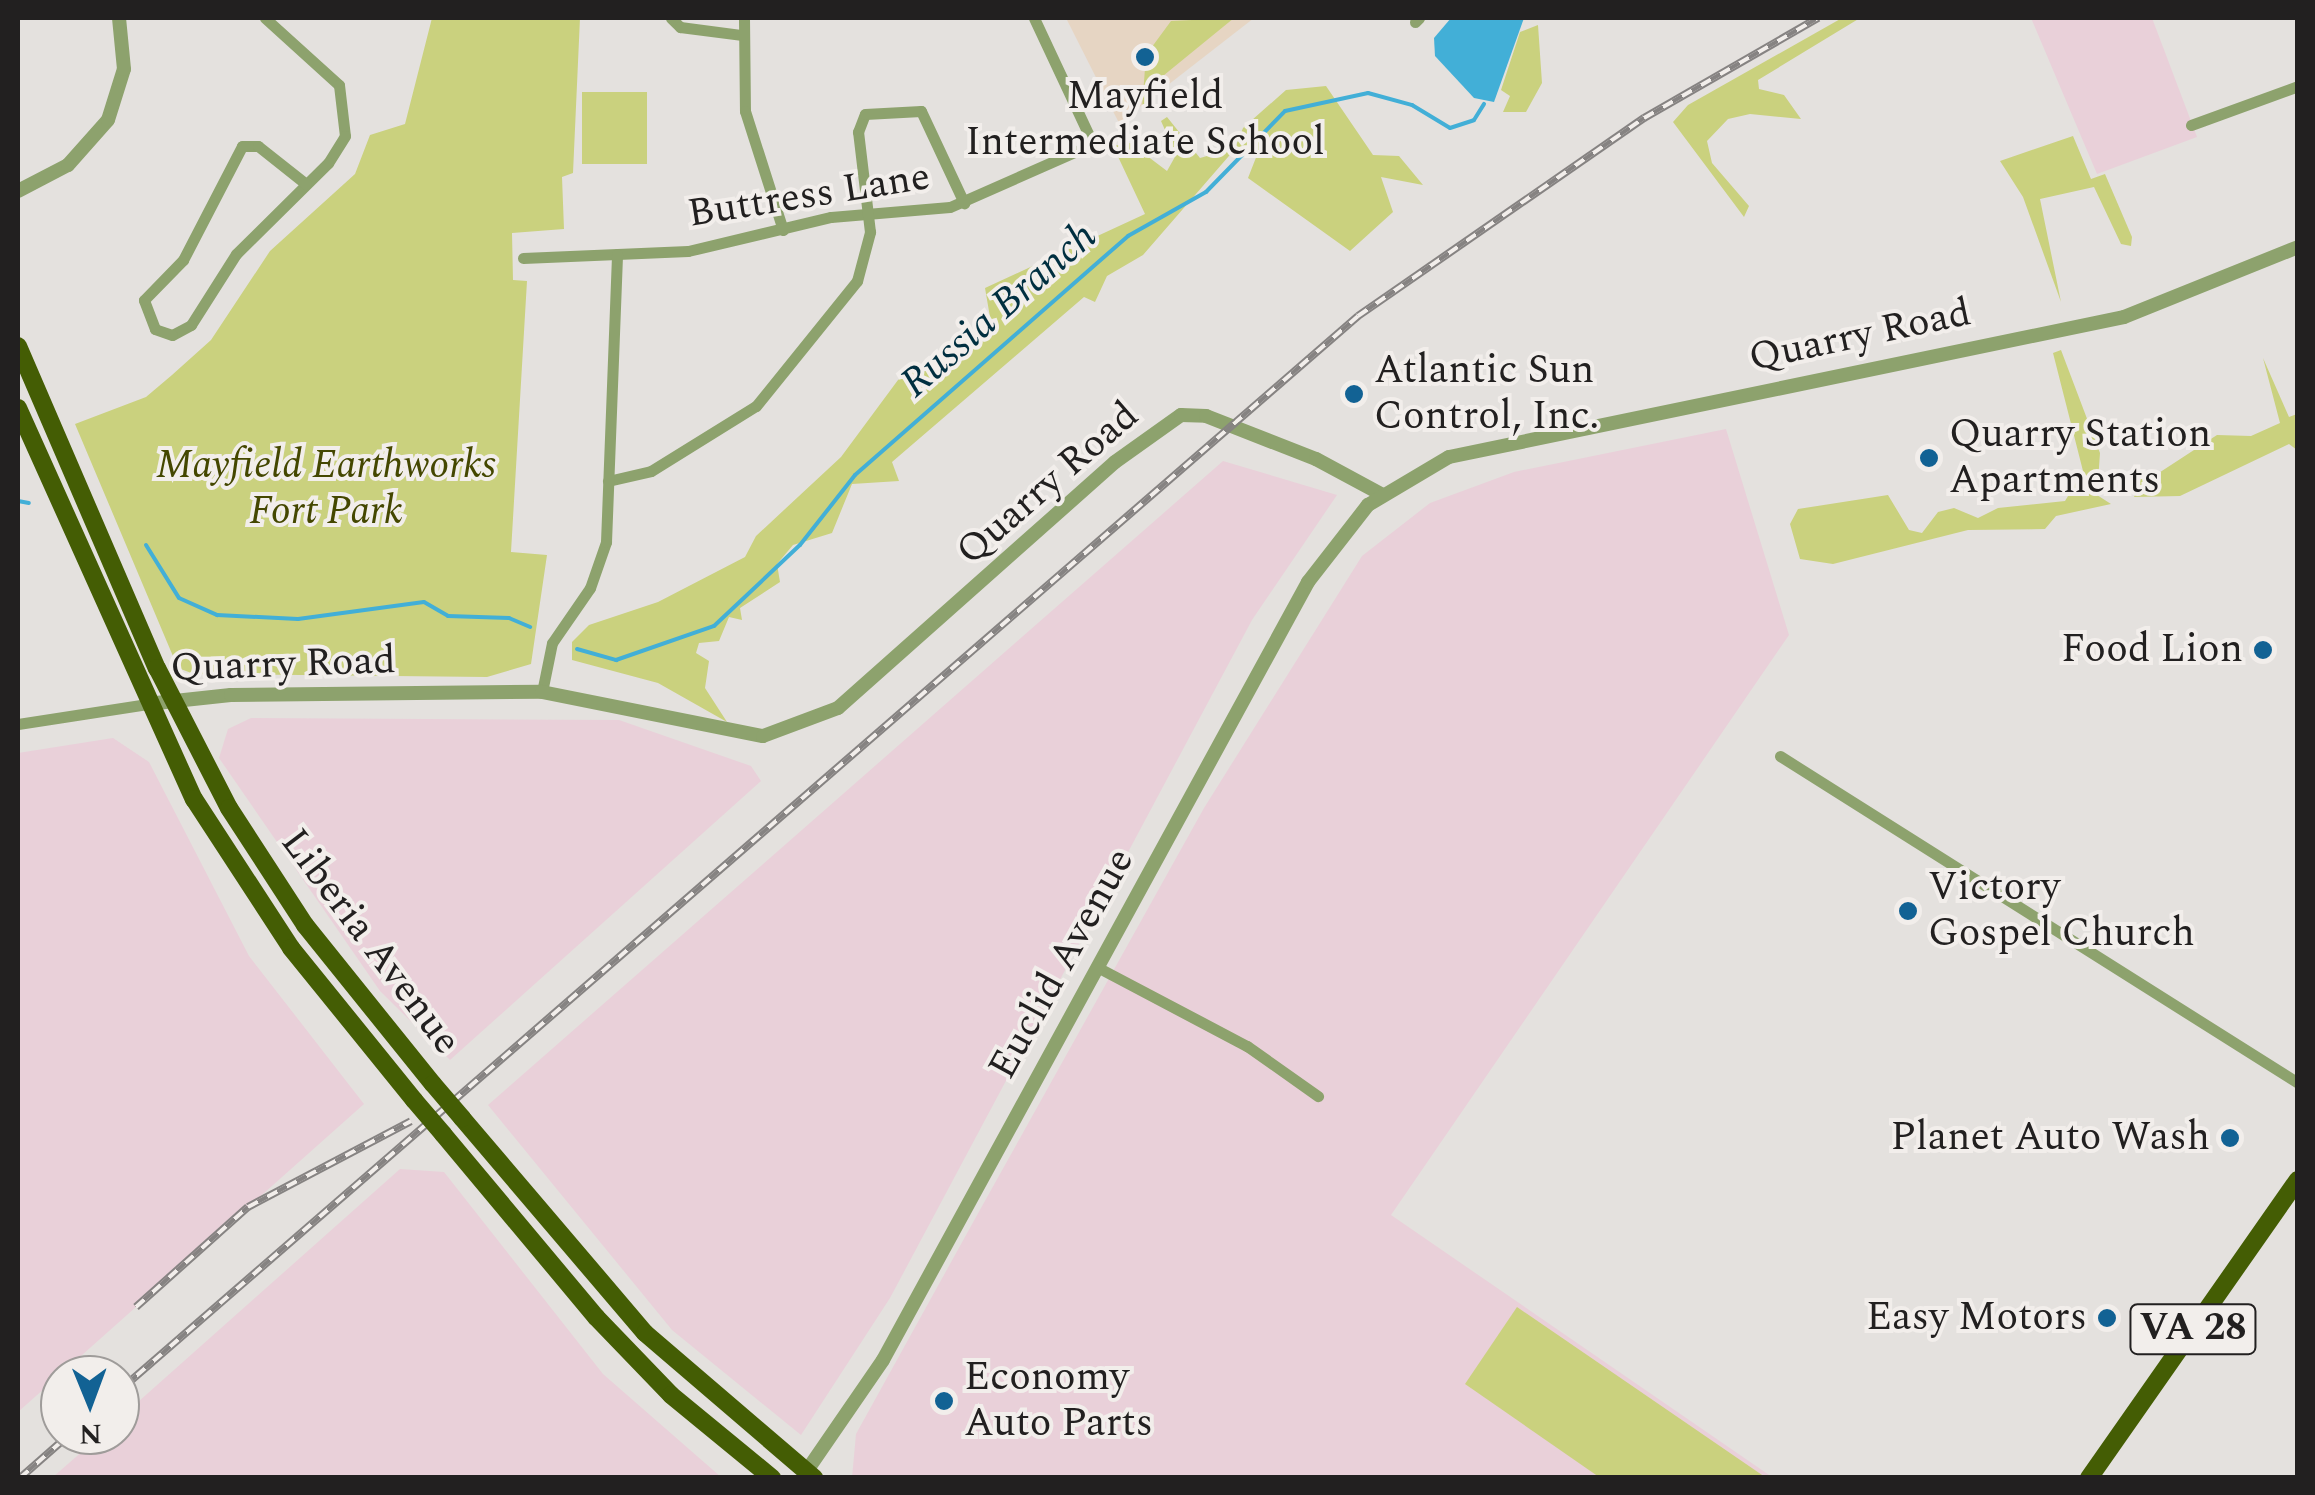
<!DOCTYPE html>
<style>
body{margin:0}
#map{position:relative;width:2315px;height:1495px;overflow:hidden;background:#e4e1de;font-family:Spectral,serif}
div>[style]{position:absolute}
.industrial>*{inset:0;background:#e9d0d9}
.education>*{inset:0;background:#e6d5c3}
.green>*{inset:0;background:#cad17e;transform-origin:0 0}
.water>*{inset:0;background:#42afd7}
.stream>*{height:4px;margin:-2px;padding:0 2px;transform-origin:2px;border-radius:2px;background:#42afd7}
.minor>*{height:11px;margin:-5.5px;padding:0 5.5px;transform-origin:5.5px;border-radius:5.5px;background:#8da26d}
.tertiary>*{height:14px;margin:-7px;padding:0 7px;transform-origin:7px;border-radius:7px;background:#8da26d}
.trunk>*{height:18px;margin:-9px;padding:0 9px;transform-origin:9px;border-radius:9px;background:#445d04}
.rail>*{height:8px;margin-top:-4px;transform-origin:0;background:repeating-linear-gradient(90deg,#f2eeeb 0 11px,#868382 0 22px);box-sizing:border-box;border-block:2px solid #868382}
.trunk-bridge>*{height:18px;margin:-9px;padding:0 9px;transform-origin:9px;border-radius:9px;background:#445d04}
.dots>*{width:28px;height:28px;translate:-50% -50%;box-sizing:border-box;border:5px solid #f2eeeb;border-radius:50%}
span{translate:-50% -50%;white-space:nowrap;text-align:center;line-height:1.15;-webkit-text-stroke:8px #f2eeeb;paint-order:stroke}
.shield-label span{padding:2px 8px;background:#f2eeeb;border:2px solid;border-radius:8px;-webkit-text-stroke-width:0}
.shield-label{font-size:38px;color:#222020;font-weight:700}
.poi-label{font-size:40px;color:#222020}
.left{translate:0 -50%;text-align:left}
.right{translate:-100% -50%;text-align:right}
.street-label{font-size:40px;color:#222020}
.park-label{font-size:40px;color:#444700;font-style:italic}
.water-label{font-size:42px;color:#002f40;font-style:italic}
.frame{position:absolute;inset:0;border:20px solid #222020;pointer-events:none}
.north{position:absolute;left:40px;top:1355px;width:100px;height:100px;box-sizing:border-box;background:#f2eeeb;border:2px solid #9f9c9a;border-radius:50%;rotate:179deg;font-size:28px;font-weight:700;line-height:40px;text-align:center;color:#222020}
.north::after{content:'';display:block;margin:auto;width:35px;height:45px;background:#126294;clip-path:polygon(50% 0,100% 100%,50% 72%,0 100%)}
</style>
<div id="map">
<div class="industrial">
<div style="clip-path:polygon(2031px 18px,2152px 18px,2197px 137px,2097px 174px)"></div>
<div style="clip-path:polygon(1726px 429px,1789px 635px,1391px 1215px,1772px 1477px,852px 1478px,856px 1434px,981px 1208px,1204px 808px,1362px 556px,1430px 503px,1514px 472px)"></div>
<div style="clip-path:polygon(1223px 461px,1337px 495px,1252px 620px,890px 1298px,801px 1435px,672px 1330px,488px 1105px)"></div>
<div style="clip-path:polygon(251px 718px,619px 720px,751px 766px,761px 781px,450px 1060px,380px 991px,219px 758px,228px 729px)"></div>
<div style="clip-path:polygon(113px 738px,149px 762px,249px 956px,364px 1104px,18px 1412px,18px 753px)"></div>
<div style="clip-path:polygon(400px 1169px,444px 1172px,603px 1374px,721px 1477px,53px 1477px,101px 1435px,120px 1435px,120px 1418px)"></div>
</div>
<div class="education">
<div style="clip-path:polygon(1066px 18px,1254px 18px,1119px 123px)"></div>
</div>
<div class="green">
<div style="clip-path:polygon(432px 18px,580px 18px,573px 173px,562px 177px,564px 229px,512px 233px,513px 280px,527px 281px,511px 552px,547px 555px,531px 664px,487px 677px,194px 674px,178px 668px,75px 424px,146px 397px,172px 375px,211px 340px,270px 251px,355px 174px,370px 135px,405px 124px)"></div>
<div style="clip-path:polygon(1234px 18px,1147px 89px,1152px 101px,1142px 108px,1146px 55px,1171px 21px)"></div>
<div style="clip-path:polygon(1842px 18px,1860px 18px,1758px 80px,1759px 89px,1784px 95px,1801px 119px,1750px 114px,1728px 119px,1707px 141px,1712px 163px,1749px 206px,1744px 217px,1673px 122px,1688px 105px)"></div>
<div style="clip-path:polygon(1538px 25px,1542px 83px,1526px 112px,1503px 112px,1510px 96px,1501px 90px,1520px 32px)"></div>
<div style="clip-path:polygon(1326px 86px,1373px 155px,1399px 156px,1423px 185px,1381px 177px,1393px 212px,1350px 251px,1248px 178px,1257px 155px,1235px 149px,1143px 255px,1107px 276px,1095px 302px,1084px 297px,892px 462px,899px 481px,852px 484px,832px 533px,793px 545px,777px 564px,780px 582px,740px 608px,742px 620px,729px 617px,719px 641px,699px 643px,696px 653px,709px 661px,705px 688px,727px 722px,658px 683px,572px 660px,572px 642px,589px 625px,658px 602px,745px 557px,756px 536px,841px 457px,898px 380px,991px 323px,985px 288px,1145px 214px,1113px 146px,1130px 143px,1167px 171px,1176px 155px,1161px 121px,1167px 117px,1200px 158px,1235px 148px,1243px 128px,1286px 90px)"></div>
<div style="left:582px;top:92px;width:65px;height:72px"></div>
<div style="clip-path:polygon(2073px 136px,2091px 179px,2105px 174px,2132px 237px,2131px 246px,2121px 244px,2094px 187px,2040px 199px,2061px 302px,2023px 197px,2000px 161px)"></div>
<div style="clip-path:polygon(2061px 350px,2100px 453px,2097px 495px,2111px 504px,2056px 516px,2045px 529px,1968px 530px,1833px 564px,1800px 559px,1790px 524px,1798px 509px,1888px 495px,1909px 530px,1922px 533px,1938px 512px,1954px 508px,1978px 518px,1998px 508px,2065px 501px,2083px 471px,2053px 353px)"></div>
<div style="clip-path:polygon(2263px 358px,2289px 417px,2297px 414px,2297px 450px,2289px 444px,2180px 496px,2134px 497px,2142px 476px,2148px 480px,2217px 435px,2251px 436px,2280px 423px)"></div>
<div style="clip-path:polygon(1517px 1307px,1765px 1477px,1599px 1477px,1465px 1384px)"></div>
</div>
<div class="water">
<div style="clip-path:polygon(1451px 18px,1524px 18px,1494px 102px,1474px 98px,1435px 56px,1434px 38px)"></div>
</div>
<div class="stream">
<div style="left:18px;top:501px;width:11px;rotate:10deg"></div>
<div style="left:146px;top:545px;width:62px;rotate:58.1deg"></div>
<div style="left:179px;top:598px;width:42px;rotate:24.1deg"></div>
<div style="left:217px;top:615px;width:81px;rotate:2.8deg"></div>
<div style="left:298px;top:619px;width:127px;rotate:-7.7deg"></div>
<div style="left:424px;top:602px;width:28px;rotate:30deg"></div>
<div style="left:448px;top:616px;width:61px;rotate:1.9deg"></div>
<div style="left:509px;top:618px;width:23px;rotate:23deg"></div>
<div style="left:577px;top:649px;width:41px;rotate:15.8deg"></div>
<div style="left:616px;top:660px;width:104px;rotate:-19.1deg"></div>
<div style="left:714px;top:626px;width:118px;rotate:-43.3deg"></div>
<div style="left:800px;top:545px;width:89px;rotate:-51.8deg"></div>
<div style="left:855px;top:475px;width:363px;rotate:-41.2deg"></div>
<div style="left:1128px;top:236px;width:90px;rotate:-29.4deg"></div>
<div style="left:1206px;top:192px;width:113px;rotate:-45.7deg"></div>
<div style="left:1285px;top:111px;width:85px;rotate:-12.2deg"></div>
<div style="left:1368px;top:93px;width:46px;rotate:15.3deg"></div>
<div style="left:1412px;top:105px;width:44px;rotate:31.2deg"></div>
<div style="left:1450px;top:128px;width:25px;rotate:-18deg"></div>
<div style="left:1474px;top:120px;width:19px;rotate:-58deg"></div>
</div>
<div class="minor">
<div style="left:265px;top:18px;width:100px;rotate:42.2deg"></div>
<div style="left:339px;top:85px;width:51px;rotate:83.3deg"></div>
<div style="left:345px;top:136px;width:32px;rotate:122deg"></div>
<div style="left:328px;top:163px;width:129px;rotate:135.3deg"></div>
<div style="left:236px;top:254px;width:84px;rotate:122.4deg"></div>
<div style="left:191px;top:325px;width:21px;rotate:152deg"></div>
<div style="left:172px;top:335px;width:18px;rotate:-161deg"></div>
<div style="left:155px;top:329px;width:31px;rotate:-111deg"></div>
<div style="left:144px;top:300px;width:56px;rotate:-45.7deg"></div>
<div style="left:183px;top:260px;width:128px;rotate:-62.6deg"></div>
<div style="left:242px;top:146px;width:16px"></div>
<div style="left:258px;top:146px;width:61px;rotate:38.4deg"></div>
<div style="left:671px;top:18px;width:13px;rotate:45deg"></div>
<div style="left:680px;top:27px;width:63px;rotate:7.4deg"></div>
<div style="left:744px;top:18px;width:93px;rotate:89.4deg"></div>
<div style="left:745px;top:111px;width:125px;rotate:72.3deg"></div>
<div style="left:1415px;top:22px;width:6px;rotate:-45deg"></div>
<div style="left:2191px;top:125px;width:114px;rotate:-20deg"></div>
<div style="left:523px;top:258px;width:165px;rotate:-2.4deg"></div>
<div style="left:688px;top:251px;width:147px;rotate:-13.4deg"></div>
<div style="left:831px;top:217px;width:119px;rotate:-4.8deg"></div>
<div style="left:950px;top:207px;width:156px;rotate:-23.8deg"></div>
<div style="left:1093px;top:144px;width:139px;rotate:-115.1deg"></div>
<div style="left:608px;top:481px;width:44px;rotate:-13.1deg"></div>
<div style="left:651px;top:471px;width:123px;rotate:-31.8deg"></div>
<div style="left:756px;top:406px;width:161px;rotate:-51.1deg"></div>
<div style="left:857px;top:281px;width:51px;rotate:-75.1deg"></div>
<div style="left:870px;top:232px;width:101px;rotate:-96.8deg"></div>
<div style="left:858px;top:132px;width:19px;rotate:-69deg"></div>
<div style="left:865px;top:114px;width:56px;rotate:-3.1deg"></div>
<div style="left:921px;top:111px;width:102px;rotate:64.9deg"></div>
<div style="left:542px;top:692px;width:50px;rotate:-78.5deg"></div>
<div style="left:552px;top:643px;width:67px;rotate:-55.4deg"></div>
<div style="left:590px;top:588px;width:49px;rotate:-70.8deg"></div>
<div style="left:606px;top:542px;width:288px;rotate:-87.8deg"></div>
<div style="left:18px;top:724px;width:131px;rotate:-8.8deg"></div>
<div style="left:1780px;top:756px;width:613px;rotate:32.26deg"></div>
<div style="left:1097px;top:967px;width:170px;rotate:27.8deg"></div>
<div style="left:1247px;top:1046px;width:87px;rotate:35.2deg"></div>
</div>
<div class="tertiary">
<div style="left:18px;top:191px;width:56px;rotate:-27.5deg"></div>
<div style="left:68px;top:165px;width:60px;rotate:-48.4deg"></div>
<div style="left:108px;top:120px;width:53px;rotate:-72.6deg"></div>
<div style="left:124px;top:69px;width:51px;rotate:-95.6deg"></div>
<div style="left:147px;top:704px;width:84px;rotate:-6.1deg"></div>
<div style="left:231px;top:695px;width:311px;rotate:-0.6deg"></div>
<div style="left:542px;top:692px;width:225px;rotate:11.3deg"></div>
<div style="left:763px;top:736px;width:80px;rotate:-20.5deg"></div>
<div style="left:838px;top:708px;width:370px;rotate:-41.6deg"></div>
<div style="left:1115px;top:462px;width:81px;rotate:-35.5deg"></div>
<div style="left:1181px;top:415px;width:25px;rotate:2deg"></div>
<div style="left:1206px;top:416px;width:118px;rotate:21.4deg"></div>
<div style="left:1316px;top:459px;width:74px;rotate:28.3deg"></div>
<div style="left:806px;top:1472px;width:136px;rotate:-55.5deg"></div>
<div style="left:883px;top:1360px;width:887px;rotate:-61.35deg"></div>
<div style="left:1308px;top:582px;width:98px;rotate:-52.1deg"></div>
<div style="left:1368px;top:505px;width:94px;rotate:-30.7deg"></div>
<div style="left:1449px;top:457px;width:689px;rotate:-11.72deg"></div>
<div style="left:2124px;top:317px;width:188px;rotate:-21.9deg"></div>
</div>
<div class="trunk">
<div style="left:18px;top:346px;width:351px;rotate:66.7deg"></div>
<div style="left:157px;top:668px;width:157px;rotate:62.8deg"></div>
<div style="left:229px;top:808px;width:140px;rotate:57deg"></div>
<div style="left:305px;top:925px;width:204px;rotate:51.2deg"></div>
<div style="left:18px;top:408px;width:429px;rotate:65.8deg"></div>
<div style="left:194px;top:799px;width:178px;rotate:56.9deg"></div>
<div style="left:291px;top:948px;width:196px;rotate:51deg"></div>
<div style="left:462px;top:1118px;width:282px;rotate:49.6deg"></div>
<div style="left:645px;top:1333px;width:223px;rotate:40.6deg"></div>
<div style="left:443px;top:1134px;width:239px;rotate:50.1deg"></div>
<div style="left:596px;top:1317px;width:108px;rotate:46.1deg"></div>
<div style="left:671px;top:1395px;width:131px;rotate:39.4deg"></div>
<div style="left:2089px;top:1478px;width:364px;rotate:-55deg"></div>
</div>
<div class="rail">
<div style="left:136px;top:1307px;width:150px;rotate:-41.8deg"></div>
<div style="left:248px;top:1207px;width:184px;rotate:-27.8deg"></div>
<div style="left:120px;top:1390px;width:1639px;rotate:-40.94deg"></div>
<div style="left:1358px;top:316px;width:348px;rotate:-34.7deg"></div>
<div style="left:1644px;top:118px;width:201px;rotate:-29.9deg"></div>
<div style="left:20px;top:1478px;width:65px;rotate:-41.3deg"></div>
</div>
<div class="trunk-bridge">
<div style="left:433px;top:1084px;width:45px;rotate:49.5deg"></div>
<div style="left:414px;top:1100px;width:45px;rotate:49.5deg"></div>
</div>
<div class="dots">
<div style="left:1145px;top:57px;background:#126294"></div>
<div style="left:1354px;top:394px;background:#126294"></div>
<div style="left:1929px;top:458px;background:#126294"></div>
<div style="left:2263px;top:650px;background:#126294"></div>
<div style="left:1908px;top:911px;background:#126294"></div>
<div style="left:2230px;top:1138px;background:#126294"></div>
<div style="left:2107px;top:1318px;background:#126294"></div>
<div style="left:944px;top:1401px;background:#126294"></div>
</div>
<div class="shield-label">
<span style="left:2193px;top:1329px">VA 28</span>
</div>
<div class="poi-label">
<span style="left:1145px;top:120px">Mayfield<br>Intermediate School</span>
<span class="left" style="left:1374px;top:394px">Atlantic Sun<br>Control, Inc.</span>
<span class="left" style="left:1949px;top:458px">Quarry Station<br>Apartments</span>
<span class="right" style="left:2243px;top:650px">Food Lion</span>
<span class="left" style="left:1928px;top:911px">Victory<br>Gospel Church</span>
<span class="right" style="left:2210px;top:1138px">Planet Auto Wash</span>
<span class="right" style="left:2087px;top:1318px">Easy Motors</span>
<span class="left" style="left:964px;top:1401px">Economy<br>Auto Parts</span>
</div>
<div class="street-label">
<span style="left:809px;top:196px;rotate:-9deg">Buttress Lane</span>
<span style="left:1860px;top:336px;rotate:-12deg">Quarry Road</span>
<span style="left:1048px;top:484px;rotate:-41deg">Quarry Road</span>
<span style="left:283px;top:665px;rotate:-2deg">Quarry Road</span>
<span style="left:370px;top:942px;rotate:53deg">Liberia Avenue</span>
<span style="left:1062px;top:964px;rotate:-61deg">Euclid Avenue</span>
</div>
<div class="park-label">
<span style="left:326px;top:489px">Mayfield Earthworks<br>Fort Park</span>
</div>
<div class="water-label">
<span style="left:999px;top:310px;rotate:-41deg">Russia Branch</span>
</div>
<div class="frame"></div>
<div class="north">N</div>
</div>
